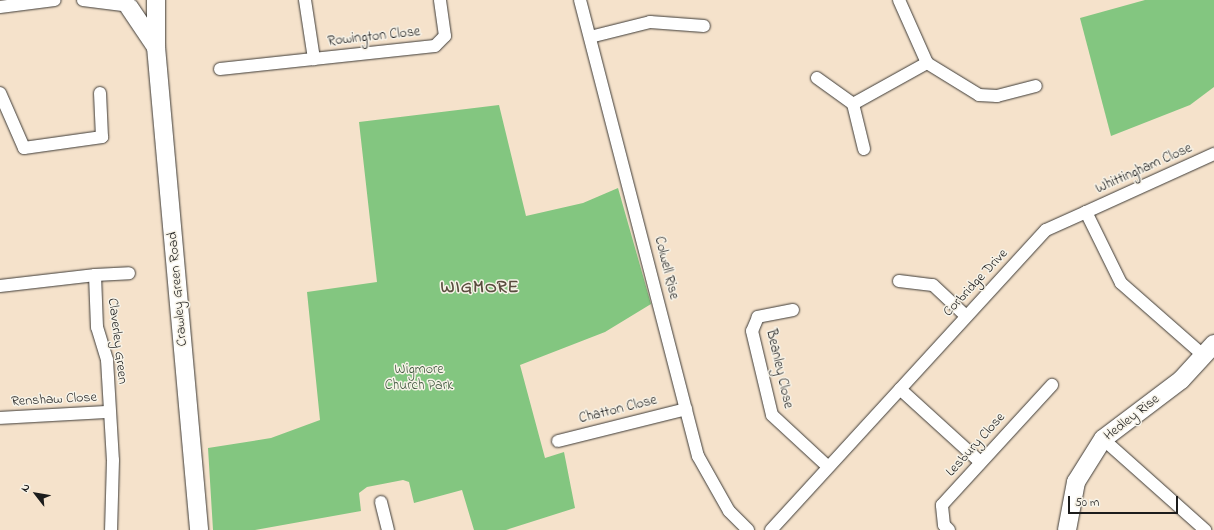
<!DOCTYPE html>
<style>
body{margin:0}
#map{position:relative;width:1214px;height:530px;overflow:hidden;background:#f5e2cb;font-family:"Indie Flower",sans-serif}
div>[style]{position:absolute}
.green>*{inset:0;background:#83c680}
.roads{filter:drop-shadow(0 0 1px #3d3a36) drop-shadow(0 0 1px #3d3a36)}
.street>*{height:12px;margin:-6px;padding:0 6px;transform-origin:6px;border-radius:6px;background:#fff}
.secondary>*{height:18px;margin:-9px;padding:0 9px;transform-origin:9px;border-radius:9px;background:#fff}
span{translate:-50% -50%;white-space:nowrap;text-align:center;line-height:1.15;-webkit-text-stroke:3px #f7f3e8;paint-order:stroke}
.street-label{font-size:14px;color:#1c1c1c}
.park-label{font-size:14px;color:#40583f}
.district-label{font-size:18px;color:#594d3e;font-weight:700;letter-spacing:1px}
.north{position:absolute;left:16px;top:474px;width:40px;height:40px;-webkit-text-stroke:3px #f7f3e8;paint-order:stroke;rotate:301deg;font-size:11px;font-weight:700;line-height:16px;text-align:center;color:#1c1c1c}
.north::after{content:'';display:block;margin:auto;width:14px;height:18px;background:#1c1c1c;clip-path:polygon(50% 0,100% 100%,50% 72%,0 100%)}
.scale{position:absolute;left:1068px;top:496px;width:110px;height:18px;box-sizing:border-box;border:2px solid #1c1c1c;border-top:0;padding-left:5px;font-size:12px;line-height:14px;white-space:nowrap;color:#1c1c1c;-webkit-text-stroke:3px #f7f3e8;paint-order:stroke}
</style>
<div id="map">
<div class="green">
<div style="clip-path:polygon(1145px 0,1214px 0,1214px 87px,1190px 105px,1111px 136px,1080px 18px)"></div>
<div style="clip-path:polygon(499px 105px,526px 216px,583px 203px,618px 188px,651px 304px,605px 332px,520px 365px,545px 458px,564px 452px,575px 508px,506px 530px,474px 530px,462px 490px,414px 503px,409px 482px,403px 480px,367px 487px,359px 493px,361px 511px,255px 530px,213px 530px,208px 448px,271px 438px,320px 420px,307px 292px,377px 282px,359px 122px)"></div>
</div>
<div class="roads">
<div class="street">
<div style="left:83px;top:0;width:40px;rotate:7.1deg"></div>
<div style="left:305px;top:0;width:60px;rotate:81.3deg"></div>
<div style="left:580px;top:0;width:471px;rotate:75.5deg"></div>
<div style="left:698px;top:456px;width:63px;rotate:60.6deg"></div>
<div style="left:729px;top:511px;width:27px;rotate:45deg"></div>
<div style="left:899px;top:0;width:69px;rotate:66deg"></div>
<div style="left:0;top:7px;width:55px;rotate:-7.3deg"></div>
<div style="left:590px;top:37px;width:62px;rotate:-14deg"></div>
<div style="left:650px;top:22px;width:54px;rotate:4.2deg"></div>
<div style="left:927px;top:63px;width:61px;rotate:31.6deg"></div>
<div style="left:979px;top:95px;width:18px;rotate:3deg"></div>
<div style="left:997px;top:96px;width:40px;rotate:-14.4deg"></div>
<div style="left:220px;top:69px;width:216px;rotate:-6.1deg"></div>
<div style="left:435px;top:46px;width:14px;rotate:-45deg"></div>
<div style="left:445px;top:36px;width:36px;rotate:-98deg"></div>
<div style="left:817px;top:78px;width:44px;rotate:35.8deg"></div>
<div style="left:0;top:93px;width:60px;rotate:66.4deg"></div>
<div style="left:24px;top:148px;width:79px;rotate:-8deg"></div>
<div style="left:102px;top:137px;width:44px;rotate:-92.6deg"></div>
<div style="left:864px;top:149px;width:46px;rotate:-103.7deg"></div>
<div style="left:853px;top:104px;width:85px;rotate:-29deg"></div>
<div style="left:1086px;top:212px;width:141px;rotate:-24.4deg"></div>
<div style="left:95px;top:275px;width:34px;rotate:-3deg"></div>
<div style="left:899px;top:281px;width:34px;rotate:7deg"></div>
<div style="left:933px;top:285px;width:44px;rotate:43.2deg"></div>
<div style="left:0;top:286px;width:96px;rotate:-6.6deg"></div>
<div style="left:95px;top:275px;width:52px;rotate:87.8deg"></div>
<div style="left:97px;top:327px;width:34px;rotate:73deg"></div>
<div style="left:107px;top:360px;width:100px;rotate:86.6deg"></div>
<div style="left:113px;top:460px;width:70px;rotate:91.6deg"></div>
<div style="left:793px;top:310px;width:36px;rotate:169deg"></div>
<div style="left:758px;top:317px;width:15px;rotate:113deg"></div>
<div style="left:752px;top:331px;width:86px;rotate:76.6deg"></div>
<div style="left:772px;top:415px;width:75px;rotate:42.8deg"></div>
<div style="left:900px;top:389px;width:107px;rotate:42.3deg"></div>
<div style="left:0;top:418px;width:109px;rotate:-3.2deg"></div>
<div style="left:1103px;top:439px;width:137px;rotate:41.7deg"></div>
<div style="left:558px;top:441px;width:132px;rotate:-14deg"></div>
<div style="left:381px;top:502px;width:29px;rotate:76deg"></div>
<div style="left:771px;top:530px;width:407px;rotate:-47.5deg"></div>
<div style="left:1046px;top:230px;width:44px;rotate:-24.2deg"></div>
<div style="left:1086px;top:212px;width:79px;rotate:63.8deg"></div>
<div style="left:1121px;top:283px;width:111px;rotate:41.3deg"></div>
<div style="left:949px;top:530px;width:7px;rotate:-135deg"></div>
<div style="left:944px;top:525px;width:20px;rotate:-96deg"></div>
<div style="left:942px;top:505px;width:163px;rotate:-47.5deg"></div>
</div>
<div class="secondary">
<div style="left:156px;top:0;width:47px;rotate:90deg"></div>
<div style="left:156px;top:47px;width:485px;rotate:84.9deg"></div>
<div style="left:129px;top:7px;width:48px;rotate:56deg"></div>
<div style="left:1067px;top:530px;width:49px;rotate:-79.4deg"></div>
<div style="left:1076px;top:482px;width:51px;rotate:-57.9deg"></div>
<div style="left:1103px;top:439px;width:98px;rotate:-37.1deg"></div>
<div style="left:1181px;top:380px;width:49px;rotate:-47.5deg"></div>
</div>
</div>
<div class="street-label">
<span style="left:374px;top:37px;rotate:-6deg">Rowington Close</span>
<span style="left:1144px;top:169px;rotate:-24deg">Whittingham Close</span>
<span style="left:666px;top:268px;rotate:76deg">Colwell Rise</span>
<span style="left:976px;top:283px;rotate:-47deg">Corbridge Drive</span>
<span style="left:178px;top:289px;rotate:-95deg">Crawley Green Road</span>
<span style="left:117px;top:341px;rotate:83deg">Claverley Green</span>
<span style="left:779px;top:369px;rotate:77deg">Beanley Close</span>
<span style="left:54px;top:400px;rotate:-3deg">Renshaw Close</span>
<span style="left:618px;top:410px;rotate:-14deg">Chatton Close</span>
<span style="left:1132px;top:418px;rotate:-38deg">Hedley Rise</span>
<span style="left:976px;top:445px;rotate:-48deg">Lesbury Close</span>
</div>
<div class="park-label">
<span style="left:419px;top:378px">Wigmore<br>Church Park</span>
</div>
<div class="district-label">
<span style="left:480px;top:288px">WIGMORE</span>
</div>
<div class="north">N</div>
<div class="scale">50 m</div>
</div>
